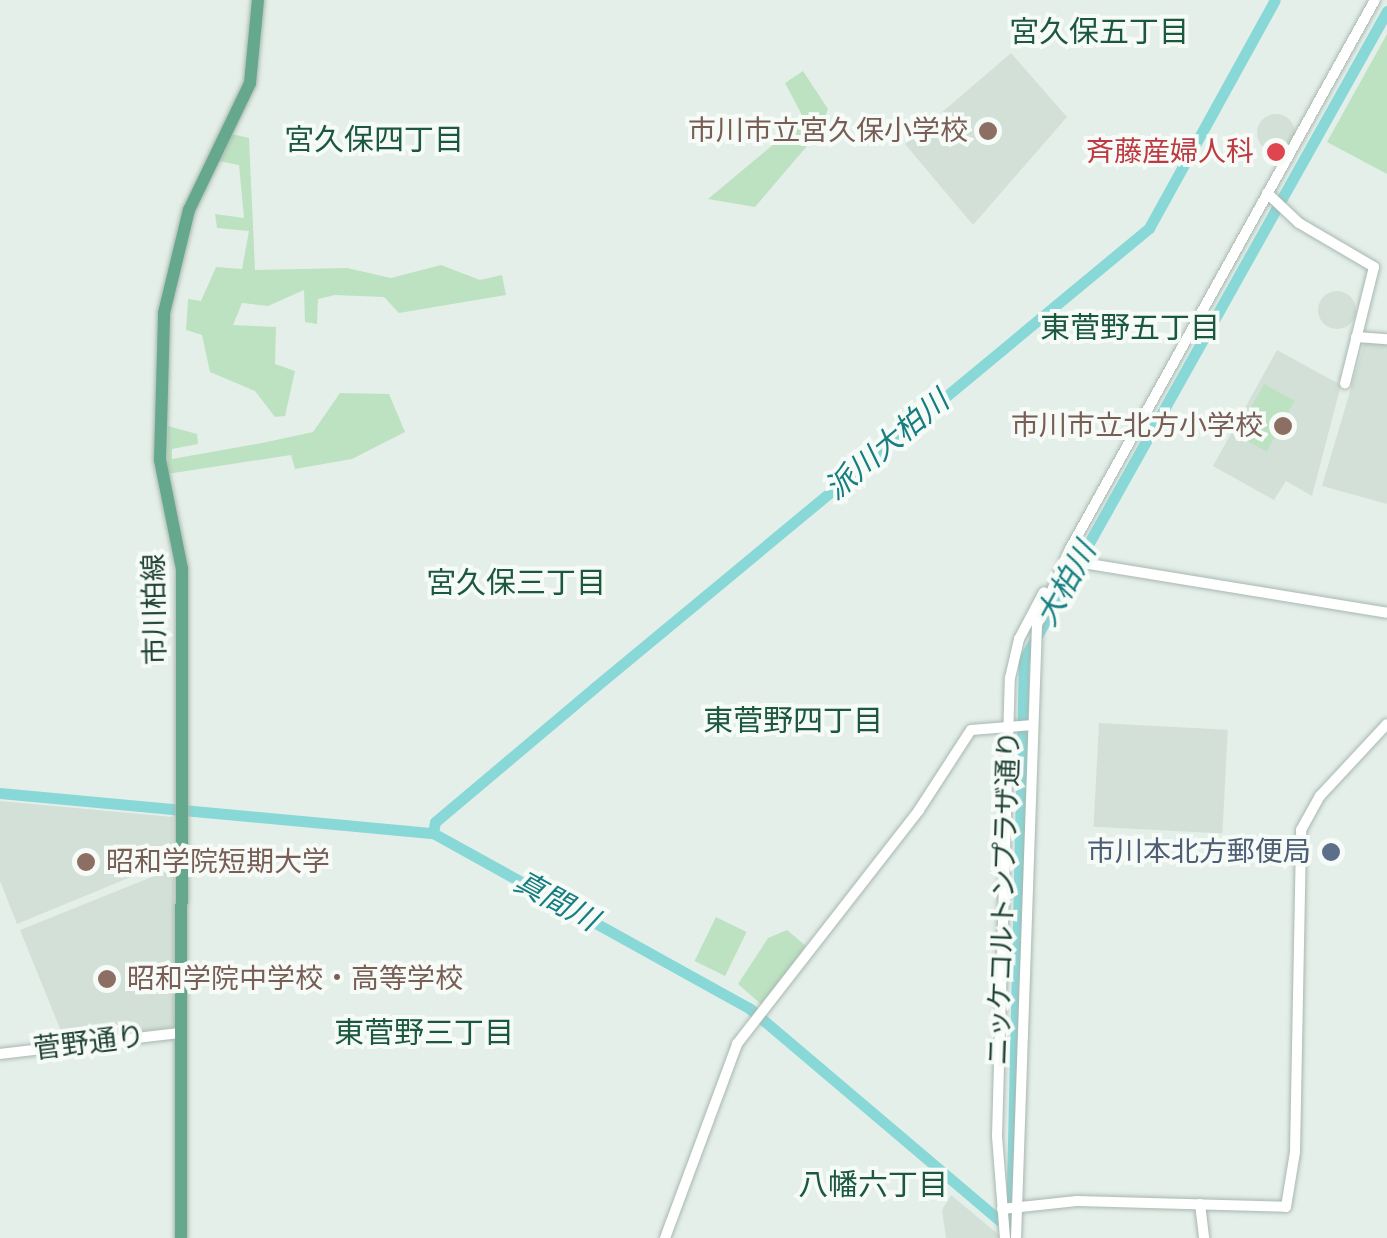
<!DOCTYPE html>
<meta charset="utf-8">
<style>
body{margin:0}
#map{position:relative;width:1387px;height:1238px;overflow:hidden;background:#e5efe9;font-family:"DM Sans","Noto Sans JP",sans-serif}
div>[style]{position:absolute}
.built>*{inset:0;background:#d3e0d8;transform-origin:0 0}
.round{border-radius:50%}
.green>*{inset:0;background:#bde2c1;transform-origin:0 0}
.river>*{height:11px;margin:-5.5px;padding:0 5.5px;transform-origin:5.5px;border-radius:5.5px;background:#89d8d8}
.roads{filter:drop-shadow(0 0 2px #a7b8b0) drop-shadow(0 0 2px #a7b8b0)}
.minor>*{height:10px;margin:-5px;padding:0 5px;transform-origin:5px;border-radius:5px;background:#fff}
.major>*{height:12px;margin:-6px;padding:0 6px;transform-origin:6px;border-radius:6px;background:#66a88e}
.dots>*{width:28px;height:28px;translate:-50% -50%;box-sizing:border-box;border:5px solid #f6fbf8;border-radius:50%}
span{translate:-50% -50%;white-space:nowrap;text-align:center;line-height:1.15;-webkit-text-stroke:8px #f6fbf8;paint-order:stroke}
.education-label{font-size:28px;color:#785e54}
.right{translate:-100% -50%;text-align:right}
.left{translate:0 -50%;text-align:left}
.health-label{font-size:28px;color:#be3a42}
.street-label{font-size:28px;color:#224436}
.service-label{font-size:28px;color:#4e5e75}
.neighbourhood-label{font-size:30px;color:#1c5840}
.water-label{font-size:30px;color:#167e80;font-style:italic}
</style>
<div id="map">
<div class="built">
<div style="clip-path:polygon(1011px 53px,1067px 117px,973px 225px,905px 144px)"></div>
<div class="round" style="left:1257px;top:114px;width:38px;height:38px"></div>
<div class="round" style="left:1318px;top:291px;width:38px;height:38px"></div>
<div style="clip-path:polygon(1365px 341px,1387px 343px,1387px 504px,1322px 486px)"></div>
<div style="clip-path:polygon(1277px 350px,1341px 385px,1312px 496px,1286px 481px,1274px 500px,1213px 466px)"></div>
<div style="left:1099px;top:723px;width:129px;height:104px;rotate:3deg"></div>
<div style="clip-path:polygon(0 801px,173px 817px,172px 860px,17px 924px,0 881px)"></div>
<div style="clip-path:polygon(174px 868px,174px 1027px,65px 1041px,20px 930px)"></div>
<div style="clip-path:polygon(951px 1195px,999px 1235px,999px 1238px,946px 1238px,942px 1210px)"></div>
</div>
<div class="green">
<div style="clip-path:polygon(1387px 34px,1387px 174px,1327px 142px)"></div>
<div style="clip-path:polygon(803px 71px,828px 109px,819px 132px,755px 207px,708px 199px,804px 119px,785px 83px)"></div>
<div style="clip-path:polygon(232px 134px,249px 138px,255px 270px,347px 268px,391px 278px,441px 265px,480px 280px,502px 275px,506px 295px,399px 313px,384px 297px,335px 295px,318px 299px,317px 324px,305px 322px,304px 290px,268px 306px,242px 303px,233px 325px,276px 327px,275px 364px,295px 371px,285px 416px,275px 417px,255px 391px,210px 372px,202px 335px,186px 330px,188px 299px,201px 301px,216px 267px,242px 269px,249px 231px,217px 228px,215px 214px,244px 218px,239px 165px,219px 161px)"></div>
<div style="left:1264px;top:384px;width:35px;height:58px;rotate:29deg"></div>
<div style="clip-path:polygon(340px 393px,389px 394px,405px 432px,352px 459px,295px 469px,291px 455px,167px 474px,168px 426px,197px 434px,198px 444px,172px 449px,172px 459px,262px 443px,313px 432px)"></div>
<div style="left:716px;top:917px;width:34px;height:49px;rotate:26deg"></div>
<div style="clip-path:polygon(787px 930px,806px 946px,762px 1005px,738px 984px,768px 938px)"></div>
</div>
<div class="river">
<div style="left:0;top:793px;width:435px;rotate:5.3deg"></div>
<div style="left:433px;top:833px;width:361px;rotate:29deg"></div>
<div style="left:749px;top:1008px;width:340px;rotate:40.3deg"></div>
<div style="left:433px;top:833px;width:11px;rotate:-80deg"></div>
<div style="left:435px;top:822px;width:208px;rotate:-40.1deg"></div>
<div style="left:594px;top:688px;width:721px;rotate:-39.65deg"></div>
<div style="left:1149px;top:228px;width:260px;rotate:-61.1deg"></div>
<div style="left:1011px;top:1230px;width:571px;rotate:-88.7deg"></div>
<div style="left:1024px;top:659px;width:743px;rotate:-60.74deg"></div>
</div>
<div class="roads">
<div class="minor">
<div style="left:1267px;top:193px;width:44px;rotate:43.2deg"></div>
<div style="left:1299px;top:223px;width:87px;rotate:30.4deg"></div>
<div style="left:1374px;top:267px;width:120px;rotate:104deg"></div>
<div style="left:1356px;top:337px;width:31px;rotate:4deg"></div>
<div style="left:1065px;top:560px;width:326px;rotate:9.3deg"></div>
<div style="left:0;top:1054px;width:180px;rotate:-6.7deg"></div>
<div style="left:1200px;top:1204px;width:34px;rotate:83deg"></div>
<div style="left:1002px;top:1209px;width:75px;rotate:-6.1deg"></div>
<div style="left:1077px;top:1201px;width:209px;rotate:1.6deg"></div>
<div style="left:1286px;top:1207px;width:56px;rotate:-80.7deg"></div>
<div style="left:1295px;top:1152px;width:322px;rotate:-88.9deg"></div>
<div style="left:1301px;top:830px;width:39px;rotate:-61deg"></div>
<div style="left:1320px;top:796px;width:98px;rotate:-47.1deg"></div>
<div style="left:665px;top:1238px;width:207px;rotate:-69.6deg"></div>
<div style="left:737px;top:1044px;width:296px;rotate:-52.1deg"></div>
<div style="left:919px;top:810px;width:95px;rotate:-57deg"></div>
<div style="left:971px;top:730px;width:62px;rotate:-4.6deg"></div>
<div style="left:1005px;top:1238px;width:102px;rotate:-94.5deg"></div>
<div style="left:997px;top:1136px;width:458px;rotate:-88.4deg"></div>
<div style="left:1010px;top:678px;width:40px;rotate:-77deg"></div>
<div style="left:1019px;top:639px;width:53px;rotate:-62deg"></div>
<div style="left:1016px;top:1238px;width:613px;rotate:-88.04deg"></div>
<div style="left:1037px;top:625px;width:83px;rotate:-66.5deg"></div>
<div style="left:1070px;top:549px;width:628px;rotate:-60.95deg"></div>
</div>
<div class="major">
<div style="left:181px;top:1238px;width:669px;rotate:-89.91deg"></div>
<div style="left:182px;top:569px;width:111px;rotate:-101.4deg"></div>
<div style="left:160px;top:460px;width:147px;rotate:-88.4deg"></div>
<div style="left:164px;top:313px;width:106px;rotate:-76.4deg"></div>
<div style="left:189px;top:210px;width:141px;rotate:-64.3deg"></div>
<div style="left:250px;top:83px;width:83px;rotate:-84.5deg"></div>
</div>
</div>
<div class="dots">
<div style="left:988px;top:131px;background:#8d6e63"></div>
<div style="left:1276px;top:152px;background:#e0444e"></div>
<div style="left:1283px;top:426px;background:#8d6e63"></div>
<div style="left:1331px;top:852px;background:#5c6f8a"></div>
<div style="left:86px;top:862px;background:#8d6e63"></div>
<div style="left:107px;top:979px;background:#8d6e63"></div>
</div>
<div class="education-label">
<span class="right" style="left:968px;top:131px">市川市立宮久保小学校</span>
<span class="right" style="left:1263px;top:426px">市川市立北方小学校</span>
<span class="left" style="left:106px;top:862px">昭和学院短期大学</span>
<span class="left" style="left:127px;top:979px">昭和学院中学校・高等学校</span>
</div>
<div class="health-label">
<span class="right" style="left:1254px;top:152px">斉藤産婦人科</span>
</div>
<div class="street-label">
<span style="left:155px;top:609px;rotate:-91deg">市川柏線</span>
<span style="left:1004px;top:898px;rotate:-88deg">ニッケコルトンプラザ通り</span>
<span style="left:89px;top:1043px;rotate:-7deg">菅野通り</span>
</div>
<div class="service-label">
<span class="right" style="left:1311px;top:852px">市川本北方郵便局</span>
</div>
<div class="neighbourhood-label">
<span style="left:1099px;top:32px">宮久保五丁目</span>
<span style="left:374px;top:140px">宮久保四丁目</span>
<span style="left:1130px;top:328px">東菅野五丁目</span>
<span style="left:516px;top:583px">宮久保三丁目</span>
<span style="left:793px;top:721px">東菅野四丁目</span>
<span style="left:424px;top:1033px">東菅野三丁目</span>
<span style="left:873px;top:1185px">八幡六丁目</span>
</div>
<div class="water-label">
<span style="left:887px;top:445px;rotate:-40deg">派川大柏川</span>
<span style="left:1066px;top:584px;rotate:-61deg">大柏川</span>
<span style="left:556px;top:901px;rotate:29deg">真間川</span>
</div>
</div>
